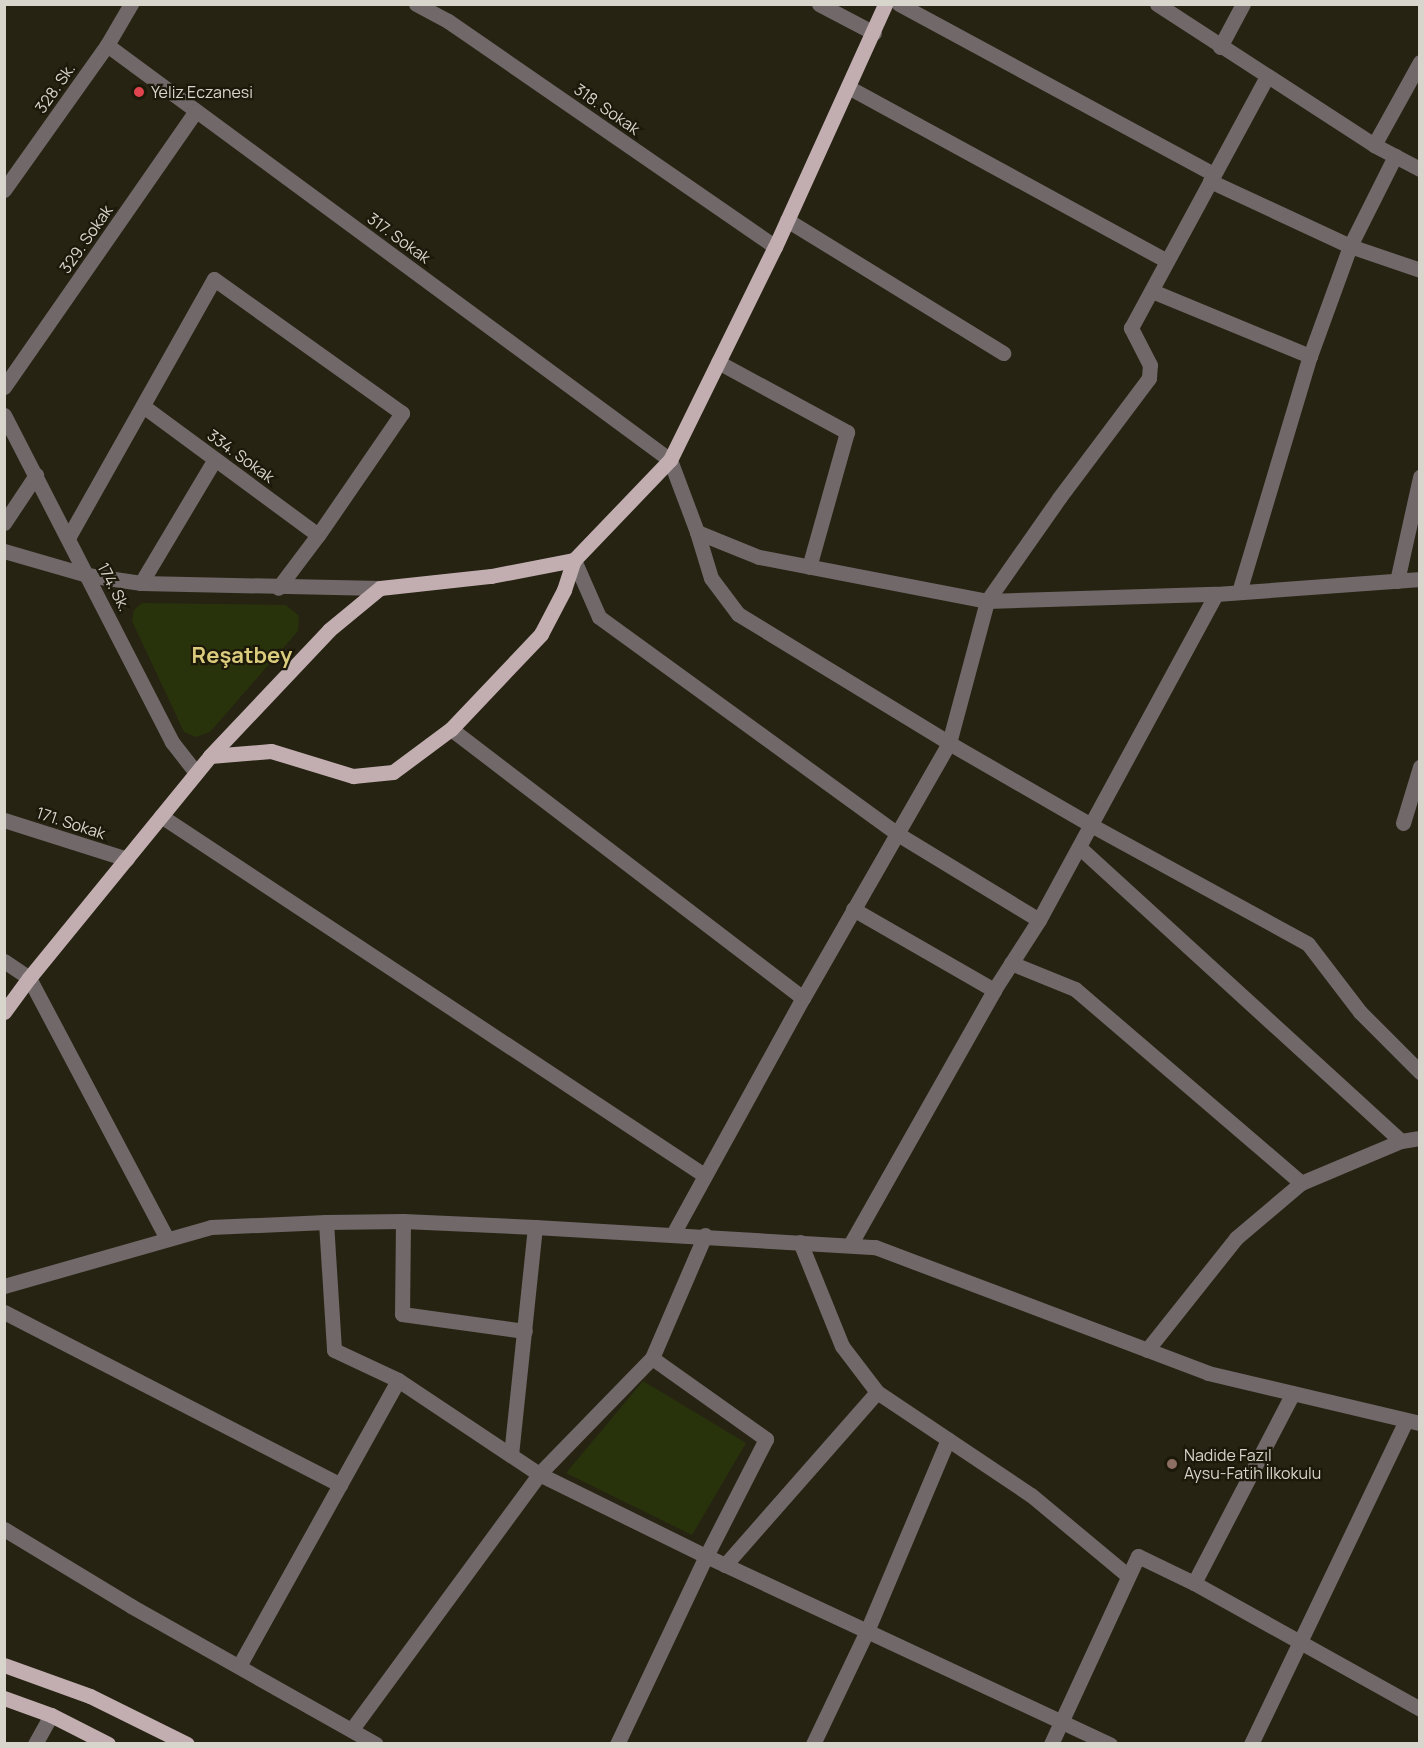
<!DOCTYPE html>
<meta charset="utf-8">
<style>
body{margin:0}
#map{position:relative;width:1424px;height:1748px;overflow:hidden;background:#262313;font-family:Manrope,sans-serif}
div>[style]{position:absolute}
.green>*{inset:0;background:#29330b}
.minor>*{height:15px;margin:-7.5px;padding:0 7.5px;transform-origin:7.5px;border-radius:7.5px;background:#716869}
.major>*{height:15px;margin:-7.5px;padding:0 7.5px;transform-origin:7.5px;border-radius:7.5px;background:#c2aeb1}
.dots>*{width:16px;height:16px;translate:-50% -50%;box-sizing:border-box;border:3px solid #1c190a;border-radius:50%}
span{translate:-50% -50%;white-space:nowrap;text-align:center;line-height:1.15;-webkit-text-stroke:4.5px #1c190a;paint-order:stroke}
.street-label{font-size:16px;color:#d8d6cc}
.poi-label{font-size:16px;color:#d8d6cc}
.left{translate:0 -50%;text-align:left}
.district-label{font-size:22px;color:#dbcb7d;font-weight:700}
.frame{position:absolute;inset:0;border:6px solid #d8d6cc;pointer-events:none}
</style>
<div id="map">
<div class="green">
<div style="clip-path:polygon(142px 603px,286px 605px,299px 616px,298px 631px,210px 732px,196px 737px,184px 732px,132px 621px,134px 610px)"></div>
<div style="clip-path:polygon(643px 1381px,746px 1443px,692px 1535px,566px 1473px)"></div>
</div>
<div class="minor">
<div style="left:416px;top:4px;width:36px;rotate:28deg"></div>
<div style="left:448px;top:21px;width:397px;rotate:34.6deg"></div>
<div style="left:819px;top:4px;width:62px;rotate:27.8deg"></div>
<div style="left:899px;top:4px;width:358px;rotate:28.4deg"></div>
<div style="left:1157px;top:4px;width:259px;rotate:33deg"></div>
<div style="left:1374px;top:145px;width:52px;rotate:27.6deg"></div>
<div style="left:107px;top:45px;width:699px;rotate:36.39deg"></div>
<div style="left:670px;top:460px;width:77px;rotate:69.4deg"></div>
<div style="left:697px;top:532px;width:67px;rotate:22deg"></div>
<div style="left:759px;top:557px;width:232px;rotate:10.9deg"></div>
<div style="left:987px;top:601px;width:229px;rotate:-1.8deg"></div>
<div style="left:1216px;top:594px;width:205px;rotate:-4.2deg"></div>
<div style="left:1220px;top:47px;width:49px;rotate:-61.9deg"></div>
<div style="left:848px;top:87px;width:363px;rotate:28.6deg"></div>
<div style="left:1374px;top:145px;width:95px;rotate:-61deg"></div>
<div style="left:1210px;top:181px;width:154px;rotate:24.9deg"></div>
<div style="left:1350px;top:246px;width:74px;rotate:18.9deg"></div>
<div style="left:4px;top:190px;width:178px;rotate:-54.6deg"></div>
<div style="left:107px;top:45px;width:48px;rotate:-59.7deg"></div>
<div style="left:787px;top:220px;width:254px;rotate:31.6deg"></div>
<div style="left:1152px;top:291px;width:171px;rotate:22.4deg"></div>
<div style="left:718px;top:362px;width:147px;rotate:28.5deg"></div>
<div style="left:847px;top:432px;width:140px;rotate:105.7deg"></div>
<div style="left:4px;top:387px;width:336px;rotate:-55.2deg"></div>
<div style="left:143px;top:406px;width:217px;rotate:36.4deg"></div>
<div style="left:4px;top:415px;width:368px;rotate:62.8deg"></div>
<div style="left:172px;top:742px;width:39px;rotate:52deg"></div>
<div style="left:4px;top:523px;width:58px;rotate:-56.3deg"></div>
<div style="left:697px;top:532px;width:48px;rotate:73.1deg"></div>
<div style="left:711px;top:578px;width:45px;rotate:53.1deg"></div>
<div style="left:738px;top:614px;width:247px;rotate:31.4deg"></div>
<div style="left:949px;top:743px;width:164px;rotate:30deg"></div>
<div style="left:1091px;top:825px;width:247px;rotate:28.7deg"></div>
<div style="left:1308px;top:944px;width:86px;rotate:52.6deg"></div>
<div style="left:1360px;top:1012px;width:85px;rotate:45deg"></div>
<div style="left:68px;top:538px;width:297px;rotate:-60.6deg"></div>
<div style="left:214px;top:279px;width:231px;rotate:35.5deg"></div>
<div style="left:402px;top:413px;width:148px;rotate:124.5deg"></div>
<div style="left:318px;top:535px;width:66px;rotate:127deg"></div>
<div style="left:4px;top:551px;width:86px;rotate:16.1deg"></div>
<div style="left:87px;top:575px;width:55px;rotate:8.4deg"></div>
<div style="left:141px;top:583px;width:239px;rotate:1.2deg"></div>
<div style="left:574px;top:560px;width:62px;rotate:66.3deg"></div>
<div style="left:599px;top:617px;width:367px;rotate:36deg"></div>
<div style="left:896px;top:833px;width:167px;rotate:31.3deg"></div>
<div style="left:1397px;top:581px;width:107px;rotate:-77.5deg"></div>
<div style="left:141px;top:583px;width:144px;rotate:-59.2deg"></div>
<div style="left:1239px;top:592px;width:246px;rotate:-73.3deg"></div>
<div style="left:1310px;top:356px;width:117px;rotate:-70deg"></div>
<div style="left:1350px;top:246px;width:101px;rotate:-63.4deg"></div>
<div style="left:451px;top:729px;width:443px;rotate:37.4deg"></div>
<div style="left:161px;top:816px;width:651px;rotate:33.47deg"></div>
<div style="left:4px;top:820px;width:129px;rotate:17.6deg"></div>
<div style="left:1403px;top:823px;width:59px;rotate:-73.1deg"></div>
<div style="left:1079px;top:847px;width:436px;rotate:42.4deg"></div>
<div style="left:853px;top:909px;width:163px;rotate:29.9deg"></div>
<div style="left:4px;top:961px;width:30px;rotate:34deg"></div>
<div style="left:29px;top:978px;width:295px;rotate:62.1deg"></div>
<div style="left:1011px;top:963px;width:69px;rotate:22.1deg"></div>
<div style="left:1075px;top:989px;width:298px;rotate:40.6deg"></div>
<div style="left:403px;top:1221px;width:93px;rotate:90.6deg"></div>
<div style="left:402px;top:1314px;width:124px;rotate:7.9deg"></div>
<div style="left:326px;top:1222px;width:128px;rotate:86.4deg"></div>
<div style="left:334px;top:1350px;width:71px;rotate:25.1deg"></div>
<div style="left:398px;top:1380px;width:169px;rotate:33.7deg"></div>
<div style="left:539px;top:1474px;width:186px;rotate:26.2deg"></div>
<div style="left:706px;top:1556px;width:446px;rotate:25deg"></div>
<div style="left:673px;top:1234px;width:269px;rotate:-61.2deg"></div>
<div style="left:803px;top:998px;width:294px;rotate:-60.2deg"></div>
<div style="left:949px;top:743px;width:147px;rotate:-75deg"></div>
<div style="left:987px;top:601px;width:126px;rotate:-55deg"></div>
<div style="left:1059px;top:498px;width:150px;rotate:-53.1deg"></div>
<div style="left:1149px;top:378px;width:13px;rotate:-86deg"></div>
<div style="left:1150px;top:365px;width:42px;rotate:-117.2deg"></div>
<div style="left:1131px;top:328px;width:286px;rotate:-61.6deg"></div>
<div style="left:800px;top:1242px;width:112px;rotate:68deg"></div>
<div style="left:842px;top:1346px;width:58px;rotate:52.7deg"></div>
<div style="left:877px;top:1392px;width:185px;rotate:33.8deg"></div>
<div style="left:1031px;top:1495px;width:125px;rotate:39.8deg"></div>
<div style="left:850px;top:1245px;width:293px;rotate:-60.5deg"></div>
<div style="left:994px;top:990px;width:83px;rotate:-57.3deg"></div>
<div style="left:1039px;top:920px;width:371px;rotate:-61.5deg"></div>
<div style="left:4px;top:1286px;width:215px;rotate:-15.9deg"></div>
<div style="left:211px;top:1227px;width:115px;rotate:-2.5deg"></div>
<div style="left:326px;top:1222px;width:77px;rotate:-0.7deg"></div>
<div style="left:403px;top:1221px;width:132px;rotate:2.6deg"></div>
<div style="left:535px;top:1227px;width:341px;rotate:3.4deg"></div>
<div style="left:875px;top:1247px;width:356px;rotate:20.7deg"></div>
<div style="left:1208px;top:1373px;width:218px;rotate:13.3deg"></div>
<div style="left:4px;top:1312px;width:378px;rotate:27.2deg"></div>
<div style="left:1147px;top:1350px;width:143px;rotate:-51.5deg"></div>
<div style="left:1236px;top:1238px;width:85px;rotate:-40.2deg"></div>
<div style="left:1301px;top:1183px;width:108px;rotate:-22.8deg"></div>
<div style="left:1401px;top:1141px;width:19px;rotate:-9deg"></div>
<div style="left:652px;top:1358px;width:134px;rotate:-66.7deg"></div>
<div style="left:511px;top:1455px;width:229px;rotate:-84deg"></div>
<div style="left:4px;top:1529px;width:149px;rotate:31.2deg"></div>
<div style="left:131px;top:1606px;width:281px;rotate:29.4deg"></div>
<div style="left:725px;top:1565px;width:230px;rotate:-48.7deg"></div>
<div style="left:1194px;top:1583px;width:214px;rotate:-62.5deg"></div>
<div style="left:239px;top:1666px;width:327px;rotate:-60.9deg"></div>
<div style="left:352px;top:1729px;width:316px;rotate:-53.7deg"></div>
<div style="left:539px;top:1474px;width:162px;rotate:-45.8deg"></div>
<div style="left:652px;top:1358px;width:140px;rotate:35.4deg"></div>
<div style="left:766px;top:1439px;width:131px;rotate:117.1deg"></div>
<div style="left:706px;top:1556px;width:208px;rotate:115.3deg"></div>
<div style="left:35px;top:1744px;width:33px;rotate:-61deg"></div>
<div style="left:813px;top:1744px;width:125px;rotate:-64.5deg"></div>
<div style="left:867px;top:1631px;width:208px;rotate:-67.1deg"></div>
<div style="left:1051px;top:1744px;width:207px;rotate:-65.2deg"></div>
<div style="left:1138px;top:1556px;width:62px;rotate:25.7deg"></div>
<div style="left:1194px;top:1583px;width:259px;rotate:29.1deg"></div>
<div style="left:1251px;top:1744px;width:359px;rotate:-64.4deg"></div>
</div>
<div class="major">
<div style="left:210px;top:756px;width:61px;rotate:-4.7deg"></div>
<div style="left:271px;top:751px;width:86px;rotate:17deg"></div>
<div style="left:353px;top:776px;width:40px;rotate:-5.7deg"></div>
<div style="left:393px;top:772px;width:72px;rotate:-36.6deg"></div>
<div style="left:451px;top:729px;width:131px;rotate:-46.5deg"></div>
<div style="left:541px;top:634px;width:50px;rotate:-62.4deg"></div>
<div style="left:564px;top:590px;width:32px;rotate:-72deg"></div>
<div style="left:574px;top:560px;width:139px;rotate:-46.2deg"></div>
<div style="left:670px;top:460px;width:237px;rotate:-63.8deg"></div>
<div style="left:775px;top:247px;width:267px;rotate:-65.6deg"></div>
<div style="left:4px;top:1012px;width:42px;rotate:-53.7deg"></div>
<div style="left:29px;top:978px;width:286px;rotate:-50.8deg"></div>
<div style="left:210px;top:756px;width:173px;rotate:-46.6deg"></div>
<div style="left:329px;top:630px;width:66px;rotate:-39.5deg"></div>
<div style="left:380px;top:588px;width:112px;rotate:-6.2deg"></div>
<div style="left:491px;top:576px;width:85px;rotate:-10.9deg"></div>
<div style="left:4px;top:1665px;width:91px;rotate:19.8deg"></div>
<div style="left:90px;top:1696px;width:108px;rotate:26.3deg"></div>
<div style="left:4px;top:1698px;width:50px;rotate:19.9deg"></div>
<div style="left:51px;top:1715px;width:64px;rotate:27deg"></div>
</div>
<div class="dots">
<div style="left:139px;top:92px;background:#e0444e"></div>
<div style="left:1172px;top:1464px;background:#8d6e63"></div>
</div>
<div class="street-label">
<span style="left:55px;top:88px;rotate:-55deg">328. Sk.</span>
<span style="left:607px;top:109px;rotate:35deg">318. Sokak</span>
<span style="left:399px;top:238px;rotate:36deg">317. Sokak</span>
<span style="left:86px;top:239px;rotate:-55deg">329. Sokak</span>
<span style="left:241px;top:456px;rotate:36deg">334. Sokak</span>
<span style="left:114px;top:587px;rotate:63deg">174. Sk.</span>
<span style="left:71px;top:823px;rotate:18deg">171. Sokak</span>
</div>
<div class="poi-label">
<span class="left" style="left:151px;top:92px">Yeliz Eczanesi</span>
<span class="left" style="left:1184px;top:1464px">Nadide Fazıl<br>Aysu-Fatih İlkokulu</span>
</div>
<div class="district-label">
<span style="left:242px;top:656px">Reşatbey</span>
</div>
<div class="frame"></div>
</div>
